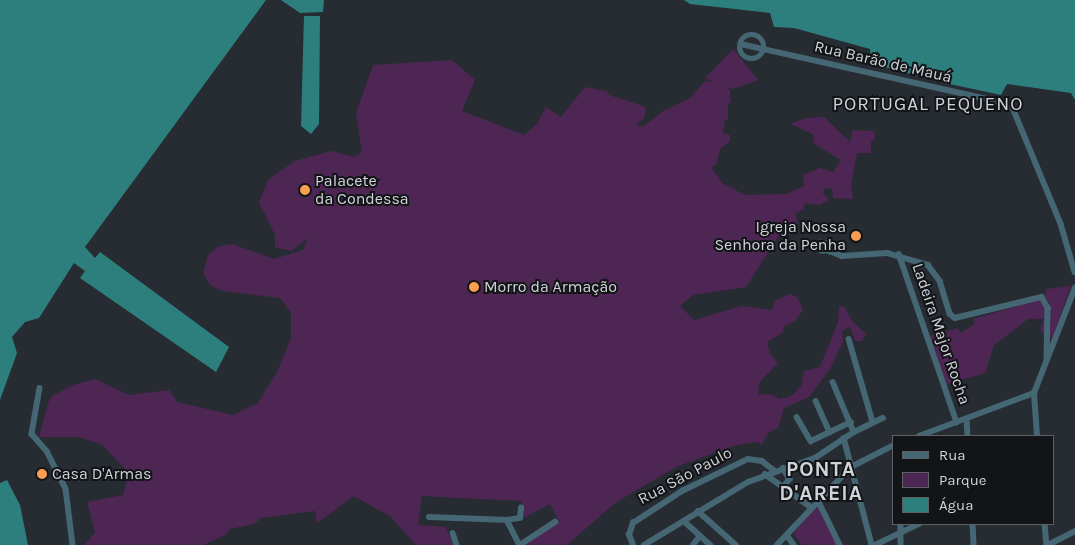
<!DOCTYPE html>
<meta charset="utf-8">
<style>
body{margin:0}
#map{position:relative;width:1075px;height:545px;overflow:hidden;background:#272c33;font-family:Karla,sans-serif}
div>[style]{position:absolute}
.green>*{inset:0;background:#4d2653}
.water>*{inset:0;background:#2d7f7e}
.minor>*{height:5.5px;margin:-2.75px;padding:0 2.75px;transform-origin:2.75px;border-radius:2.75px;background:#456673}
.minor>.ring{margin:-2.75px;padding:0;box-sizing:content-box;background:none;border:5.5px solid #456673;border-radius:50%}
.dots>*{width:14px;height:14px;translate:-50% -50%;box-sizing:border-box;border:2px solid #121417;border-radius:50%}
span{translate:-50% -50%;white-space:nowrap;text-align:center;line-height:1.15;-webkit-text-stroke:4px #121417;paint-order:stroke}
.street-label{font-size:16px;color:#d0d3d8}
.poi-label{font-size:16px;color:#d0d3d8}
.left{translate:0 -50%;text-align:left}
.right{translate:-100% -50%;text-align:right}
.quarter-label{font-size:19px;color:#d0d3d8;letter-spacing:1px}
.district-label{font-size:21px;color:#d0d3d8;font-weight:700;letter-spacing:1px}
.legend{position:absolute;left:892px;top:435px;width:162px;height:90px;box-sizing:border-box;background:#121417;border:1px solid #5e6064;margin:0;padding:6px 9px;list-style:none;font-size:15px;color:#d0d3d8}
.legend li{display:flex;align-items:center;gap:10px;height:25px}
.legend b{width:25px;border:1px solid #5e6064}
</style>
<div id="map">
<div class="green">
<div style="clip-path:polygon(733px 49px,758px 80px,733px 89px,726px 87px,730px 90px,731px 103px,728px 103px,728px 119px,725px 120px,723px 133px,730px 135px,730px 141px,720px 149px,716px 165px,711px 167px,722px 183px,745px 195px,786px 194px,804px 186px,803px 175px,820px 168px,833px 172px,841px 160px,814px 144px,813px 134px,790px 124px,806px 118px,824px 117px,850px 142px,853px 130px,874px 131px,875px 139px,871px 141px,871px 153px,857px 153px,851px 185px,853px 199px,833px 198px,832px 188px,824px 189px,823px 194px,829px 199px,820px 205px,805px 203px,804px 209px,795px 214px,798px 224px,779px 235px,746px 287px,693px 295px,680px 306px,694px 320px,742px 306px,771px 310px,776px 300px,789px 294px,797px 297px,803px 310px,796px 320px,783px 327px,784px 332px,767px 342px,770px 354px,778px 363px,759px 383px,758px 395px,769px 394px,780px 399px,792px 396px,801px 386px,804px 371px,820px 367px,838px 322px,839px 306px,844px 306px,852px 321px,866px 334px,862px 341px,855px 341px,850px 327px,842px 331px,843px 342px,830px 369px,809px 397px,784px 408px,778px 428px,768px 433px,762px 444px,755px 442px,733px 446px,676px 467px,615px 503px,567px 545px,526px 545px,559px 521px,550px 504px,523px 518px,521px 501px,422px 496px,418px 525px,446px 527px,453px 545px,416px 545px,391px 517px,354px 496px,317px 523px,315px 511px,261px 518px,254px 524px,230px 529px,225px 535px,203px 545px,85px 545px,95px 532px,87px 502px,123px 495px,129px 473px,101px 444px,78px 437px,39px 437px,48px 403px,52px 396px,73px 385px,95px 379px,129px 395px,169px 390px,177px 402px,233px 415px,258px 403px,278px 370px,291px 338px,291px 313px,280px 298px,222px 291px,210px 285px,203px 273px,208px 255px,219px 246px,232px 244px,274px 259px,303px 250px,308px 238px,291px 251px,275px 247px,275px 235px,259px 202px,269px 179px,295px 161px,331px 151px,354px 157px,362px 152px,356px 113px,373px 65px,452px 60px,475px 80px,462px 111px,524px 135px,537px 124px,546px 107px,561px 117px,585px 87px,607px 91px,609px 95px,646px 107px,644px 119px,636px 124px,643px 127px,663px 111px,690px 98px,705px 81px,714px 82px,705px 78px)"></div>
<div style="clip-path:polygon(1071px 286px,1054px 334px,1049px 340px,1040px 330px,1044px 319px,1028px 319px,994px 345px,985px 373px,944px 385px,929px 336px,958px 328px,961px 333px,974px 324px,973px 319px,1041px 299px,1046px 312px,1050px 303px,1045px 297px,1046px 289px)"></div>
<div style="clip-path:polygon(817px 506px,838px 545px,802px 545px,793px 533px)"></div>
</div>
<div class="water">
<div style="clip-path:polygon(0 0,266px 0,85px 247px,95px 258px,100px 252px,229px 347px,216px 372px,80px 278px,85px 271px,74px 263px,39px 318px,25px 322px,12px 337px,17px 353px,0 400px)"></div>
<div style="clip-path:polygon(281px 0,324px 0,323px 12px,300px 13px)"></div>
<div style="clip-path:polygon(684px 0,1075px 0,1075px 100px,1071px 93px,1007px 84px,1001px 95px,945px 83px,877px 65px,871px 60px,870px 49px,794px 28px,774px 27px,770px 13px,690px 4px)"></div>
<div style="clip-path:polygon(304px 16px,320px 16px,319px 124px,311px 134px,301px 126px)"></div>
<div style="clip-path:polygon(7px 480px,20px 505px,28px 545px,0 545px,0 483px)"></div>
</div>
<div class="minor">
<div class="ring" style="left:740px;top:35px;width:18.5px;height:18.5px"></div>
<div style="left:741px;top:44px;width:261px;rotate:12.6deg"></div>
<div style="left:996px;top:101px;width:18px;rotate:22deg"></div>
<div style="left:1013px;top:108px;width:126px;rotate:67.5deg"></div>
<div style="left:1061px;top:224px;width:50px;rotate:73.7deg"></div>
<div style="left:830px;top:251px;width:8px;rotate:180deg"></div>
<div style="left:822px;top:251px;width:8px;rotate:-104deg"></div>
<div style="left:820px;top:243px;width:7px"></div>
<div style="left:827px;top:243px;width:9px;rotate:69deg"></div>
<div style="left:830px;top:251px;width:13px;rotate:23deg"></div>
<div style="left:842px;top:256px;width:45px;rotate:-3.8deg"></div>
<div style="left:887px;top:253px;width:43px;rotate:16.3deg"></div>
<div style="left:928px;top:265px;width:20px;rotate:53deg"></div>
<div style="left:940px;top:281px;width:34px;rotate:73deg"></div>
<div style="left:950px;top:314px;width:6px;rotate:39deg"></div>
<div style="left:955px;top:318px;width:89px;rotate:-13.6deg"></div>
<div style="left:1042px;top:297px;width:13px;rotate:61deg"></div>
<div style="left:1048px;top:308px;width:50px;rotate:91.1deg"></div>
<div style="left:899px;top:254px;width:178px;rotate:71deg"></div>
<div style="left:849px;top:339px;width:86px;rotate:73.9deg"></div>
<div style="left:833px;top:382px;width:54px;rotate:67.2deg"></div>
<div style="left:40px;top:388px;width:47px;rotate:99.9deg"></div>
<div style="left:32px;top:434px;width:23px;rotate:49deg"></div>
<div style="left:47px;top:451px;width:42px;rotate:63.4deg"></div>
<div style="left:66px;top:489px;width:56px;rotate:82.9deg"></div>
<div style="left:816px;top:401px;width:34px;rotate:66deg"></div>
<div style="left:797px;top:417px;width:28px;rotate:60deg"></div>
<div style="left:811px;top:441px;width:44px;rotate:-25.4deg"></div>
<div style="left:967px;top:419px;width:17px;rotate:87deg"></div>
<div style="left:919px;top:436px;width:123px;rotate:-20.5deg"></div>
<div style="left:1037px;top:436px;width:43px;rotate:-94deg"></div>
<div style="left:1034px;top:393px;width:113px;rotate:-68.7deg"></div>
<div style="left:844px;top:438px;width:111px;rotate:75.3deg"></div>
<div style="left:783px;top:468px;width:13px;rotate:58deg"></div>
<div style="left:790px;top:479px;width:9px;rotate:126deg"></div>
<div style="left:765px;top:474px;width:57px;rotate:35.7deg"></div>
<div style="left:818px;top:500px;width:50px;rotate:63.9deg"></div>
<div style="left:698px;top:511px;width:51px;rotate:41.8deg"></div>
<div style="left:429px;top:517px;width:78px;rotate:2.2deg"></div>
<div style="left:507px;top:520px;width:28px;rotate:63deg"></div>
<div style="left:507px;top:520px;width:13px;rotate:-9deg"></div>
<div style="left:520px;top:518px;width:10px;rotate:-84deg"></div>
<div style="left:684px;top:521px;width:36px;rotate:42deg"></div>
<div style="left:901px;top:524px;width:21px;rotate:90deg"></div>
<div style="left:973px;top:524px;width:21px;rotate:87deg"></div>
<div style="left:1045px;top:524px;width:21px;rotate:85deg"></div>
<div style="left:453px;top:533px;width:13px;rotate:72deg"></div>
<div style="left:787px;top:535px;width:12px;rotate:55deg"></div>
<div style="left:520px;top:545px;width:42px;rotate:-33.3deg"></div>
<div style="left:633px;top:545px;width:11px;rotate:-112deg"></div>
<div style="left:629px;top:535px;width:13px;rotate:-72deg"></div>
<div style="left:633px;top:523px;width:59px;rotate:-33.1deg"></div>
<div style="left:682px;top:491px;width:73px;rotate:-25.9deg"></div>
<div style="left:748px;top:459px;width:14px;rotate:8deg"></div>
<div style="left:762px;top:461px;width:15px;rotate:37deg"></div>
<div style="left:644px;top:545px;width:122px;rotate:-31.2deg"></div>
<div style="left:748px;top:482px;width:71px;rotate:-19.7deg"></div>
<div style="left:815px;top:458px;width:47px;rotate:-33.7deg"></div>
<div style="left:854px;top:432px;width:32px;rotate:-26deg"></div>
<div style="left:693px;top:545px;width:11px;rotate:-52deg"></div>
<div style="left:777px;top:545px;width:108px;rotate:-46.5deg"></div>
<div style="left:851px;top:467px;width:48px;rotate:-27.1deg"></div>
<div style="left:875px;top:545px;width:49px;rotate:-25.5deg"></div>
<div style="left:1048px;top:545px;width:30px;rotate:-27deg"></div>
</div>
<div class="dots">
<div style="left:305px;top:190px;background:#fa9f4f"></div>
<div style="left:856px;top:236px;background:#fa9f4f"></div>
<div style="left:474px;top:287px;background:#fa9f4f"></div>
<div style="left:42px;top:474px;background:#fa9f4f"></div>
</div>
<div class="street-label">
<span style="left:883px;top:62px;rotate:13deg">Rua Barão de Mauá</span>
<span style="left:941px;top:334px;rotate:71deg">Ladeira Major Rocha</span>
<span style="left:685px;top:476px;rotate:-28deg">Rua São Paulo</span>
</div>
<div class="poi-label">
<span class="left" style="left:315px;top:190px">Palacete<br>da Condessa</span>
<span class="right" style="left:846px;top:236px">Igreja Nossa<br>Senhora da Penha</span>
<span class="left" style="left:484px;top:287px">Morro da Armação</span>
<span class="left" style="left:52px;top:474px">Casa D'Armas</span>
</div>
<div class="quarter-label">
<span style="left:928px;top:105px">PORTUGAL PEQUENO</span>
</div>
<div class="district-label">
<span style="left:821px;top:481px">PONTA<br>D'AREIA</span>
</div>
<ul class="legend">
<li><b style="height:6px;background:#456673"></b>Rua</li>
<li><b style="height:14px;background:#4d2653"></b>Parque</li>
<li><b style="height:14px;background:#2d7f7e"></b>Água</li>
</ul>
</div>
